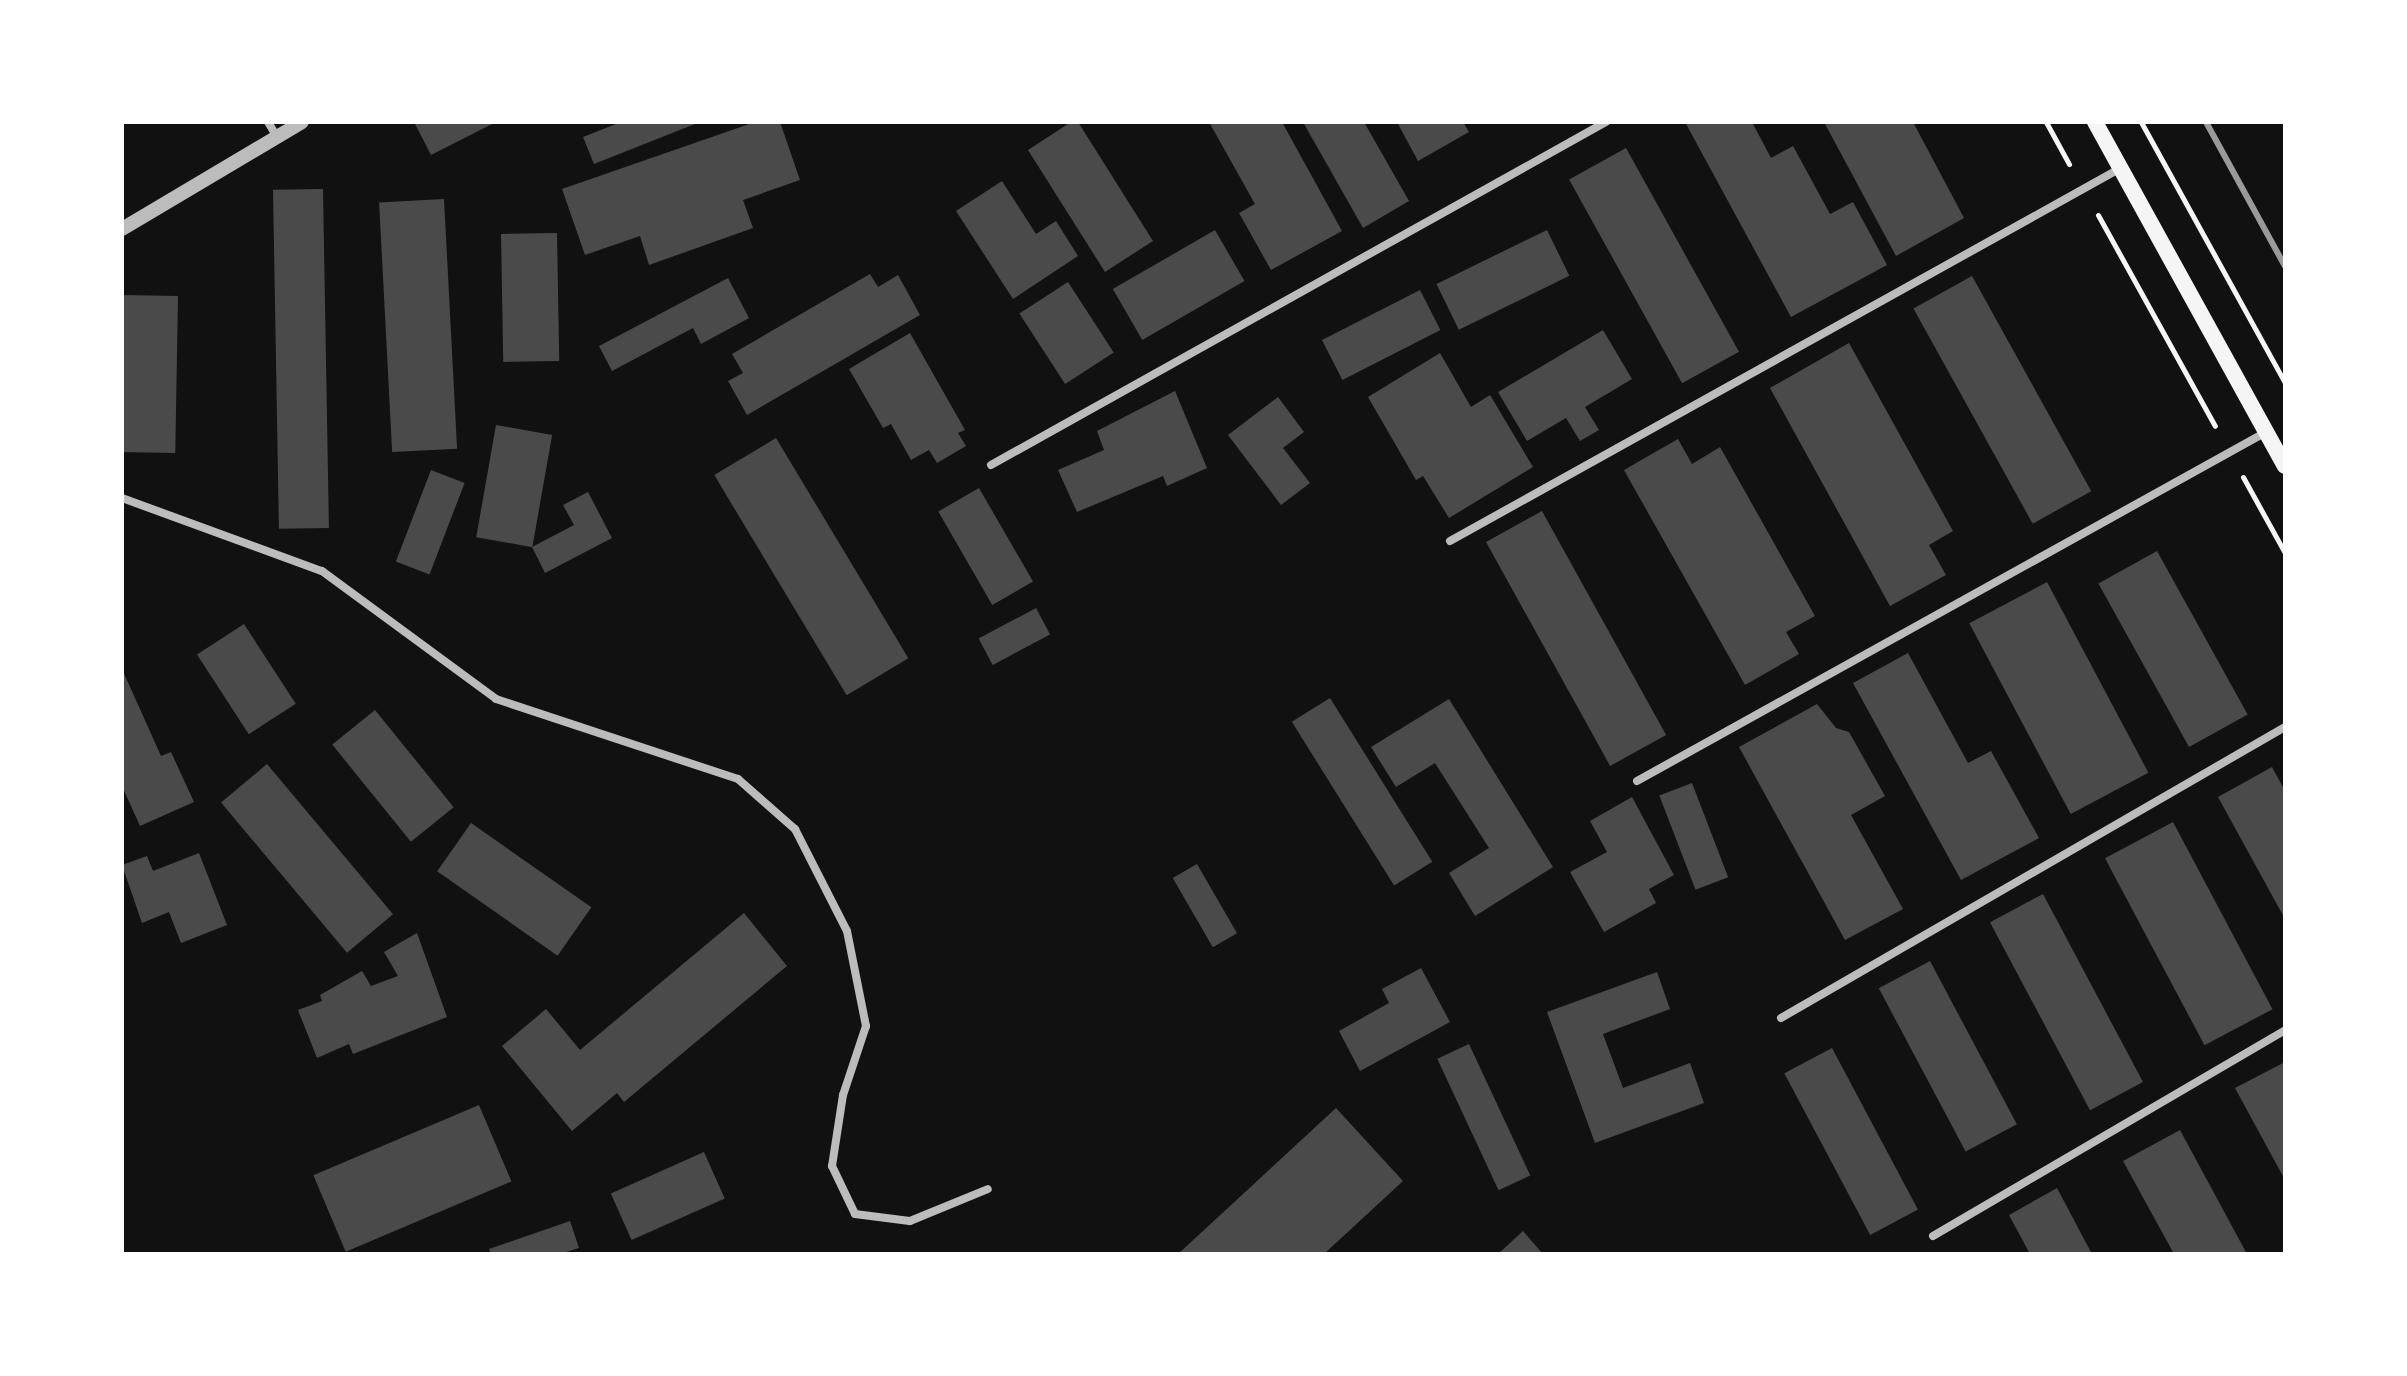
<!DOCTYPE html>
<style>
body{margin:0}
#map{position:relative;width:2407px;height:1376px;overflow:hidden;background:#111;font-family:"IBM Plex Serif",serif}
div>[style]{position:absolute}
.building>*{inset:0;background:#4a4a4a;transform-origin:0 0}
.path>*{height:5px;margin:-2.5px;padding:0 2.5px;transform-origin:2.5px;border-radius:2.5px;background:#f5f5f5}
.minor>*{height:8px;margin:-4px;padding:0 4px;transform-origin:4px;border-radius:4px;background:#bcbcbc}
.tertiary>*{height:14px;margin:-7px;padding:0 7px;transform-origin:7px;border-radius:7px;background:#bcbcbc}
.secondary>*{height:16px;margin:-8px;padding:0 8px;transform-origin:8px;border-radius:8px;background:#f5f5f5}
.rail>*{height:6px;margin:-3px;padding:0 3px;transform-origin:3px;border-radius:3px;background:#9a9a9a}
span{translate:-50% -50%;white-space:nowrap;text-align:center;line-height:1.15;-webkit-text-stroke:8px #fff;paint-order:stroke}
.frame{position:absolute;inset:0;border:124px solid #fff;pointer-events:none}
</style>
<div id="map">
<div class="building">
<div style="clip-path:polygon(414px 122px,496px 122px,431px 155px)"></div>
<div style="clip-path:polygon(621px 122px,700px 122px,594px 164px,583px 137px)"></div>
<div style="clip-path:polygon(755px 122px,780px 122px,800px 180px,743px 200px,753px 228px,649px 265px,640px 236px,585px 255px,562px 189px)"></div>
<div style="clip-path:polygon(1071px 122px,1078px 122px,1153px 241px,1105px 272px,1028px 150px)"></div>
<div style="clip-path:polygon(1209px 122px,1282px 122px,1342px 231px,1271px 270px,1239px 213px,1255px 204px)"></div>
<div style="clip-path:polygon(1303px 122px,1364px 122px,1409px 201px,1363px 228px)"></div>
<div style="clip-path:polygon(1397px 122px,1463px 122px,1469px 132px,1418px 161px)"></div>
<div style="clip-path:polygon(1685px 122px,1752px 122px,1771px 158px,1793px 146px,1830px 214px,1853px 202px,1887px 265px,1791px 317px)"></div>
<div style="clip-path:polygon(1824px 122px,1913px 122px,1964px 218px,1896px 256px)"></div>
<div style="left:1626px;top:148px;width:233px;height:65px;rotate:61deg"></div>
<div style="clip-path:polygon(1002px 181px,1036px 234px,1056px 221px,1078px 256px,1013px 299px,956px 211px)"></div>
<div style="left:323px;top:189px;width:339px;height:50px;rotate:89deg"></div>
<div style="left:444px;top:199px;width:250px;height:65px;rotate:87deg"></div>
<div style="left:1215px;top:230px;width:59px;height:118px;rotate:60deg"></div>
<div style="left:1547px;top:230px;width:51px;height:123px;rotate:64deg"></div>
<div style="left:557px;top:233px;width:128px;height:56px;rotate:89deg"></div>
<div style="clip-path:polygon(870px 274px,878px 287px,898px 275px,920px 315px,747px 415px,728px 381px,743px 373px,732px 354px)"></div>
<div style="left:1972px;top:276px;width:246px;height:67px;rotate:61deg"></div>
<div style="clip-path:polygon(728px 278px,749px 318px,701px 344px,693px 328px,612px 371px,599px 346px)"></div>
<div style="left:1068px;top:282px;width:84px;height:58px;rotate:57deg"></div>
<div style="left:1420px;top:290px;width:45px;height:110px;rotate:63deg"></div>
<div style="left:122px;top:295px;width:56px;height:157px;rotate:1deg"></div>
<div style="clip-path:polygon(1603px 330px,1632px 379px,1585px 407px,1599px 430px,1580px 441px,1566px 418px,1527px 441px,1498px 392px)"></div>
<div style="clip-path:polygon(910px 333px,965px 430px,958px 433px,966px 446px,937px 463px,929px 450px,911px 460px,891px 424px,883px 428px,849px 369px)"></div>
<div style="clip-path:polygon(1849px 343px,1953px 531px,1929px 545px,1946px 575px,1890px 606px,1770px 388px)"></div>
<div style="clip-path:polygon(1440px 353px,1471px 407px,1490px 395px,1533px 467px,1449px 518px,1423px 476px,1416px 480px,1368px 397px)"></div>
<div style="clip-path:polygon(1175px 391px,1207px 468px,1167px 486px,1163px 476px,1077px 512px,1058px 470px,1104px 450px,1097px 431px)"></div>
<div style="clip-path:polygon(1278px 397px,1304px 432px,1283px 448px,1310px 483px,1281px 505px,1228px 435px)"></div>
<div style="left:496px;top:425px;width:57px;height:114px;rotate:10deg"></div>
<div style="left:776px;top:438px;width:257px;height:72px;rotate:59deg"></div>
<div style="clip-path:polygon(1678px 439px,1692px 464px,1720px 447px,1815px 616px,1786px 632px,1799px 654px,1745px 685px,1624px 470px)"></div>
<div style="left:431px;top:470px;width:36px;height:98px;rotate:21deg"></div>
<div style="left:979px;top:488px;width:108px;height:47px;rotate:60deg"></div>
<div style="clip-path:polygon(588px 492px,612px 538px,545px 573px,532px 547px,574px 525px,563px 505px)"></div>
<div style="left:1542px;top:511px;width:256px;height:64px;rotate:61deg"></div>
<div style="left:2157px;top:551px;width:187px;height:67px;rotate:61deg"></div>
<div style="left:2047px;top:582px;width:216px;height:88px;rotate:62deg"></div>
<div style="left:1036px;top:608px;width:30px;height:65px;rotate:62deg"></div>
<div style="left:244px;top:624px;width:95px;height:56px;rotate:57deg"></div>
<div style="clip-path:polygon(1908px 653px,1968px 763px,1991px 751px,2039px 838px,1961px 880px,1853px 683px)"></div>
<div style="clip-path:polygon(122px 669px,161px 756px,171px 752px,194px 802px,140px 826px,122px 786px)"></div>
<div style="left:1330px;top:698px;width:193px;height:45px;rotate:58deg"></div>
<div style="clip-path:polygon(1449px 699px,1553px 867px,1475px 916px,1449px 873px,1489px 848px,1435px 763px,1396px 787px,1371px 747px)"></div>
<div style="clip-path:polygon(1817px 704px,1836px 728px,1849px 732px,1885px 796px,1851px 815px,1903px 909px,1845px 940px,1739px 747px)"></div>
<div style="left:375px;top:710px;width:125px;height:55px;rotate:51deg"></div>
<div style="left:267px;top:764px;width:196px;height:60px;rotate:50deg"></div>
<div style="clip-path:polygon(2272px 767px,2285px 791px,2285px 919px,2218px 797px)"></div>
<div style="left:1692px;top:783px;width:101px;height:35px;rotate:69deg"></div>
<div style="clip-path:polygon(1632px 797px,1674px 875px,1649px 889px,1656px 903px,1604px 932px,1570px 872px,1607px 852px,1590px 821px)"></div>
<div style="left:2173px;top:822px;width:212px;height:77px;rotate:62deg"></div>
<div style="left:471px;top:823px;width:147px;height:59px;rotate:35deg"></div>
<div style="clip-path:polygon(199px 853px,227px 925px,181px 943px,169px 912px,142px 923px,122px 865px,147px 856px,153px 871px)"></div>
<div style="left:1197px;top:864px;width:80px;height:28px;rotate:60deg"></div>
<div style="left:2043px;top:894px;width:213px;height:60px;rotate:62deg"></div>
<div style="clip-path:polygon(744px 913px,787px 966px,624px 1102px,617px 1093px,572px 1131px,502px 1046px,546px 1009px,580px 1050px)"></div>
<div style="clip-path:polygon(417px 933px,447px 1017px,353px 1054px,349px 1044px,317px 1058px,298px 1010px,322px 1001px,320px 995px,362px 971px,371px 986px,398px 976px,384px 952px)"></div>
<div style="left:1930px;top:961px;width:185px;height:58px;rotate:62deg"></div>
<div style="clip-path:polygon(1421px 968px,1450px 1022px,1360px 1071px,1339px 1031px,1389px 1003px,1382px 989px)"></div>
<div style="clip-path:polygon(1657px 972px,1670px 1009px,1603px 1034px,1623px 1088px,1690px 1063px,1704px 1103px,1595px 1143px,1547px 1012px)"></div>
<div style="left:1469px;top:1044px;width:145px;height:35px;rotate:65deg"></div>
<div style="left:1832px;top:1048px;width:183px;height:54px;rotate:62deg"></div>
<div style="clip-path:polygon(2285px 1062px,2285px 1180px,2235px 1088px)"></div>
<div style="left:479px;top:1105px;width:83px;height:180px;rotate:67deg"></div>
<div style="clip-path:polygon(1336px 1108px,1403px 1181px,1324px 1254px,1178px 1254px)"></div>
<div style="clip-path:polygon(2180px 1130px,2247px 1254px,2174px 1254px,2123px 1161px)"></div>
<div style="left:704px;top:1152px;width:51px;height:102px;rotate:66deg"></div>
<div style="clip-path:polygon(2057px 1188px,2092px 1254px,2030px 1254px,2009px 1215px)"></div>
<div style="clip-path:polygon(570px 1221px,579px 1248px,560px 1254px,491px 1254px,489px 1249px)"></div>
<div style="clip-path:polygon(1523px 1231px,1543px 1254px,1498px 1254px)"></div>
</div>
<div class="path">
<div style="left:2046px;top:122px;width:48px;rotate:61.3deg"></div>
<div style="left:2141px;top:122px;width:298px;rotate:61.1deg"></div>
<div style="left:2098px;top:215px;width:241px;rotate:61deg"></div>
<div style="left:2243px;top:477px;width:87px;rotate:61.1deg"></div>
</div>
<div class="minor">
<div style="left:268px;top:122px;width:17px;rotate:59deg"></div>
<div style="left:991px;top:465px;width:704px;rotate:-29.15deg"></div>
<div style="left:122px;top:498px;width:213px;rotate:20.1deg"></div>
<div style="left:322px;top:571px;width:216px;rotate:36.3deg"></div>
<div style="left:496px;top:699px;width:255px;rotate:18.3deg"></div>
<div style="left:738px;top:779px;width:76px;rotate:41.3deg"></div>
<div style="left:795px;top:829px;width:114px;rotate:63deg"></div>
<div style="left:847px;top:931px;width:97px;rotate:78.7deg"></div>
<div style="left:866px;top:1026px;width:73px;rotate:108.4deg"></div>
<div style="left:843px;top:1095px;width:72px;rotate:98.8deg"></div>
<div style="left:832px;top:1166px;width:53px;rotate:64.4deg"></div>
<div style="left:855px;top:1214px;width:55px;rotate:7.3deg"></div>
<div style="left:910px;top:1221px;width:84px;rotate:-22.3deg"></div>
<div style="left:1450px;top:541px;width:768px;rotate:-29.07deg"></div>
<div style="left:1637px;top:781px;width:719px;rotate:-29.02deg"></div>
<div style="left:1781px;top:1018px;width:582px;rotate:-30deg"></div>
<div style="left:1933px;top:1236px;width:408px;rotate:-30.3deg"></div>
</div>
<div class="tertiary">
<div style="left:122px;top:229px;width:209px;rotate:-30.7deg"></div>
</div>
<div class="secondary">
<div style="left:2095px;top:122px;width:393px;rotate:61.1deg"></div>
</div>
<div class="rail">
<div style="left:2206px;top:122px;width:164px;rotate:61.3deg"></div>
</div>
<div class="frame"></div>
</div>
